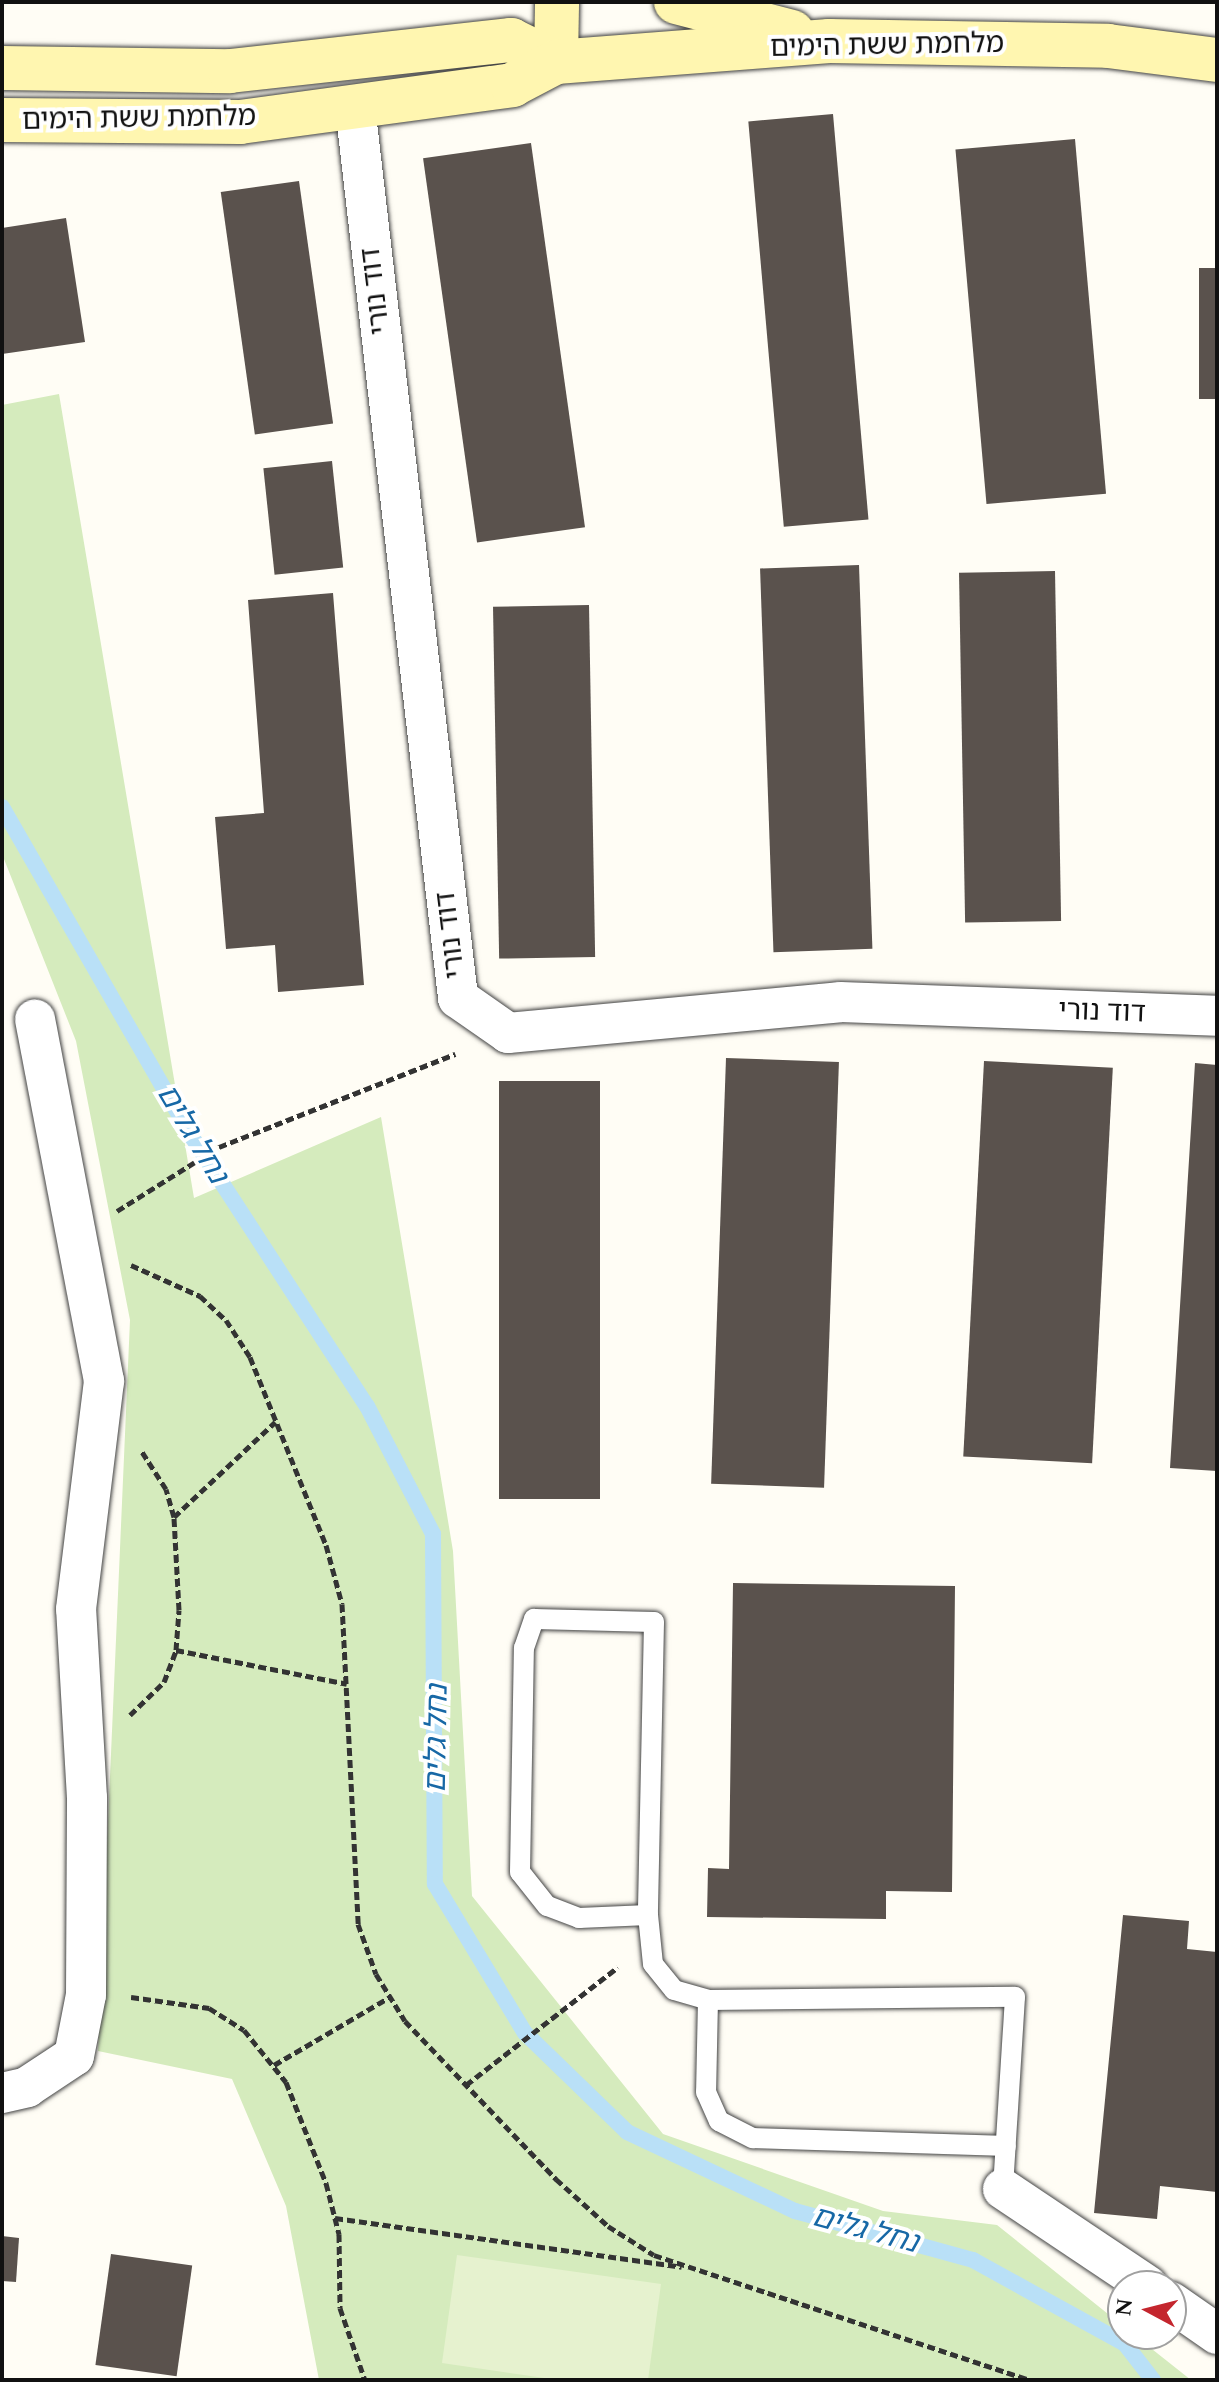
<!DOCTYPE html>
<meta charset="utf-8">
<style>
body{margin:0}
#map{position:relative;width:1219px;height:2382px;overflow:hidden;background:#fffdf5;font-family:Spectral,"Noto Sans Hebrew",serif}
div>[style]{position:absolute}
.green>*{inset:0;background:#d5ebbd}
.pitch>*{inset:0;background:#e6f2cf}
.stream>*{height:16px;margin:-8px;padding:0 8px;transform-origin:8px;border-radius:8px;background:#b9e0f7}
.building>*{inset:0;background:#5a524d;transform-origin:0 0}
.path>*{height:5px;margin-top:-2.5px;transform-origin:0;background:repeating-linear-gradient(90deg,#333 0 8px,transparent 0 12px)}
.roads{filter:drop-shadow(0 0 2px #444) drop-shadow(0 0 2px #444)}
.lane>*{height:20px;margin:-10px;padding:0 10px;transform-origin:10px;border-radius:10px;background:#fff}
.street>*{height:40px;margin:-20px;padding:0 20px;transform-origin:20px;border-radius:20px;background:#fff}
.secondary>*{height:44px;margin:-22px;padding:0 22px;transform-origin:22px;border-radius:22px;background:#fff6b0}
span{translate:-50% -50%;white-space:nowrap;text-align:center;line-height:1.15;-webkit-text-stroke:8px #fff;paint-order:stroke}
.street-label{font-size:28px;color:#111}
.water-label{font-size:30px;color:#1768a6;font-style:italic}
.frame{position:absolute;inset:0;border:4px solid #111;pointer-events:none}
.north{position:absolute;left:1107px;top:2270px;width:80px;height:80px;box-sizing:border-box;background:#fff;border:2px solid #a0a0a0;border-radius:50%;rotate:277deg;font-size:22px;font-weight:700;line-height:32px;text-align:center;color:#111}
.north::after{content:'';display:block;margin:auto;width:28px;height:36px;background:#c4262e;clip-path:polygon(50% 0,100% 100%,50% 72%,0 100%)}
</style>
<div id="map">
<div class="green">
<div style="clip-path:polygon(59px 394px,194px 1198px,381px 1117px,453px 1551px,472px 1896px,663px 2134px,883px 2211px,997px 2225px,1123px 2326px,1123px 2334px,1133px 2334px,1191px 2380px,319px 2380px,286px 2206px,232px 2079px,98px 2051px,130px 1320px,76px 1041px,2px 854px,2px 405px)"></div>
</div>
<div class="pitch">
<div style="clip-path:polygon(457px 2255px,661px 2284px,648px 2380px,558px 2380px,442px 2363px)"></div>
</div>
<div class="stream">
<div style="left:2px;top:807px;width:381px;rotate:60.1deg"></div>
<div style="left:192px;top:1137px;width:321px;rotate:57deg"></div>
<div style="left:367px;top:1406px;width:144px;rotate:62.7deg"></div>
<div style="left:433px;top:1534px;width:350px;rotate:89.7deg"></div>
<div style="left:435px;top:1884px;width:174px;rotate:58.9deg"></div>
<div style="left:525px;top:2033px;width:142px;rotate:44.1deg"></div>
<div style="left:627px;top:2132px;width:186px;rotate:25.2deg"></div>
<div style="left:795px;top:2211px;width:185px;rotate:15.4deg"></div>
<div style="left:973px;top:2260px;width:174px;rotate:28.9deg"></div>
<div style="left:1125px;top:2344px;width:46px;rotate:52.1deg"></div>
</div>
<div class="building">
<div style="left:833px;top:114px;width:407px;height:85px;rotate:85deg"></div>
<div style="left:1075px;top:139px;width:356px;height:120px;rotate:85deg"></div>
<div style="left:531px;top:143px;width:388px;height:109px;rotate:82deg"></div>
<div style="left:299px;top:181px;width:245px;height:79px;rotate:82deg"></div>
<div style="clip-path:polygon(66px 218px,85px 342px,2px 354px,2px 228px)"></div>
<div style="left:1199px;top:268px;width:18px;height:131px"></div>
<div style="left:332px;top:461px;width:107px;height:69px;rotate:84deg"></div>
<div style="left:859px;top:565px;width:384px;height:99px;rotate:88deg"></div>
<div style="left:1055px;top:571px;width:350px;height:96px;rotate:89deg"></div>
<div style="clip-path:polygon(333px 593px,364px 985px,278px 992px,275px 945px,226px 949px,215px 817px,264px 813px,248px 600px)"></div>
<div style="left:589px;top:605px;width:352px;height:96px;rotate:89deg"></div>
<div style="left:726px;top:1058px;width:113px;height:426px;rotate:2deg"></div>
<div style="left:984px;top:1061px;width:129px;height:396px;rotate:3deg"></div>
<div style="clip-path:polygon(1195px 1063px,1217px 1065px,1217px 1471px,1170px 1468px)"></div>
<div style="left:600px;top:1081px;width:418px;height:101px;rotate:90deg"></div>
<div style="clip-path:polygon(733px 1583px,955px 1586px,952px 1892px,886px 1891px,886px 1919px,707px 1917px,708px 1868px,729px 1869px)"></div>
<div style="clip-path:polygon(1123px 1915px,1189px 1921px,1187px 1949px,1217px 1952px,1217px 2192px,1160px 2186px,1157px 2219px,1094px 2213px)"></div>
<div style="clip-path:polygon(2px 2236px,19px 2238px,16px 2282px,2px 2281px)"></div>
<div style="left:111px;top:2254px;width:82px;height:112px;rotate:8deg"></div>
</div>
<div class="path">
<div style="left:117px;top:1211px;width:120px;rotate:-32.1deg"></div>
<div style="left:219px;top:1147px;width:254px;rotate:-21.5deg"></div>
<div style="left:131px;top:1265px;width:76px;rotate:24.2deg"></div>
<div style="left:200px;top:1296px;width:35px;rotate:43deg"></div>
<div style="left:226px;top:1320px;width:44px;rotate:57deg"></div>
<div style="left:250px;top:1357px;width:203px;rotate:68deg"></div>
<div style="left:326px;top:1545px;width:61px;rotate:74.8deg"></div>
<div style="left:342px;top:1604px;width:320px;rotate:87.1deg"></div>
<div style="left:358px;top:1924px;width:53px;rotate:70.2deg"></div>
<div style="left:376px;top:1974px;width:55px;rotate:58.3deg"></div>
<div style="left:405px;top:2021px;width:219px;rotate:46.3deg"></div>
<div style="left:556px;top:2179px;width:70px;rotate:42.1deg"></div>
<div style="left:608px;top:2226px;width:54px;rotate:32.2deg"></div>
<div style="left:654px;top:2255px;width:395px;rotate:18.4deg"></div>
<div style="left:174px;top:1517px;width:139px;rotate:-43.2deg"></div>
<div style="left:176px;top:1650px;width:174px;rotate:11.2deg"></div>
<div style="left:130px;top:1715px;width:47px;rotate:-44.1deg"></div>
<div style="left:164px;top:1682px;width:34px;rotate:-69deg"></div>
<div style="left:176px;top:1650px;width:40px;rotate:-85.7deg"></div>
<div style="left:179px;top:1610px;width:93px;rotate:-93.1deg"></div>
<div style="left:174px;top:1517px;width:29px;rotate:-106deg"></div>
<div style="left:166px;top:1489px;width:46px;rotate:-122.7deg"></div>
<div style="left:131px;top:1997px;width:79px;rotate:8deg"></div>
<div style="left:209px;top:2008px;width:41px;rotate:32.2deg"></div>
<div style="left:244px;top:2030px;width:67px;rotate:51.1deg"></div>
<div style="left:286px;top:2082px;width:109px;rotate:68.4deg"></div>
<div style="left:326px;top:2183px;width:53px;rotate:75.7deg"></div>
<div style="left:339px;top:2234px;width:74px;rotate:89.2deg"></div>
<div style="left:340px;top:2308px;width:76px;rotate:70.9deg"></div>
<div style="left:274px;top:2065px;width:134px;rotate:-30.4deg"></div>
<div style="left:466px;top:2085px;width:192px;rotate:-37.8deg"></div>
<div style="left:335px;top:2218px;width:350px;rotate:8deg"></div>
</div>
<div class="roads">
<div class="lane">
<div style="left:648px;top:1915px;width:69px;rotate:177.5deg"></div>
<div style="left:579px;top:1918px;width:34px;rotate:-159deg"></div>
<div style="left:547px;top:1906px;width:43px;rotate:-128.5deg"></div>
<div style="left:520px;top:1872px;width:224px;rotate:-89deg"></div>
<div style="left:524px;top:1648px;width:31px;rotate:-71deg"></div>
<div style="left:534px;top:1619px;width:120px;rotate:1.4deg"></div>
<div style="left:654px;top:1622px;width:293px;rotate:91.2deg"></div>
<div style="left:648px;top:1915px;width:49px;rotate:84.2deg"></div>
<div style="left:653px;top:1964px;width:33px;rotate:51deg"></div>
<div style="left:674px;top:1990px;width:35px;rotate:16deg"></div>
<div style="left:708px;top:2000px;width:307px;rotate:-0.6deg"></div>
<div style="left:1015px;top:1997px;width:192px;rotate:93.6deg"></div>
<div style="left:708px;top:2000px;width:92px;rotate:91.2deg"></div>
<div style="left:706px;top:2092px;width:32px;rotate:66deg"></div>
<div style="left:719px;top:2121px;width:38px;rotate:27deg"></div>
<div style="left:753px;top:2138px;width:253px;rotate:1.8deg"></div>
</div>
<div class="street">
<div style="left:355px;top:106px;width:898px;rotate:83.41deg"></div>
<div style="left:458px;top:998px;width:61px;rotate:35deg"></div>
<div style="left:508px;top:1033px;width:333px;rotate:-5.3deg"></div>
<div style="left:840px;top:1002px;width:377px;rotate:2.1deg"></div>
<div style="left:2px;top:2093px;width:26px;rotate:-13deg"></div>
<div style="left:27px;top:2087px;width:56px;rotate:-33.4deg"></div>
<div style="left:74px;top:2056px;width:62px;rotate:-78.9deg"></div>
<div style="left:86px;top:1995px;width:197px;rotate:-89.7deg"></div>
<div style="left:87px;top:1798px;width:189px;rotate:-93.3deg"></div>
<div style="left:76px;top:1609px;width:230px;rotate:-83deg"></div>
<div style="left:104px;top:1381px;width:368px;rotate:-100.8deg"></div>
<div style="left:1003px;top:2189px;width:174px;rotate:33.8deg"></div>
<div style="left:1171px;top:2302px;width:56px;rotate:34.8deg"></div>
</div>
<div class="secondary">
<div style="left:676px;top:2px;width:120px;rotate:14.5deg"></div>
<div style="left:556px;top:62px;width:60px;rotate:-89deg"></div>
<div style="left:2px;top:68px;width:228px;rotate:0.8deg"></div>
<div style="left:230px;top:71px;width:283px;rotate:-6.3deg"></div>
<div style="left:511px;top:40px;width:50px;rotate:26.1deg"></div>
<div style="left:2px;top:120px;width:238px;rotate:0.5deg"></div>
<div style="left:240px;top:122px;width:275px;rotate:-7.7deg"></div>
<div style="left:512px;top:85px;width:50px;rotate:-27.6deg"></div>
<div style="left:556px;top:62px;width:274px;rotate:-4.4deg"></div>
<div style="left:829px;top:41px;width:279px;rotate:1deg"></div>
<div style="left:1108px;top:46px;width:110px;rotate:7.3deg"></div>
</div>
</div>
<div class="street-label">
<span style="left:887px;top:46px;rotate:-1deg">מלחמת ששת הימים</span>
<span style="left:139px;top:119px;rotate:-1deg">מלחמת ששת הימים</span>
<span style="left:376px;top:291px;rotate:-97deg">דוד נורי</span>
<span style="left:451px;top:935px;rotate:-97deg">דוד נורי</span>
<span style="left:1102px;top:1012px;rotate:2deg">דוד נורי</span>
</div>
<div class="water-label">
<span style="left:192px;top:1134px;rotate:59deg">נחל גלים</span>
<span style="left:437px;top:1739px;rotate:-89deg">נחל גלים</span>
<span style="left:865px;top:2230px;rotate:15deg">נחל גלים</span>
</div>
<div class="frame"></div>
<div class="north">N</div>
</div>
